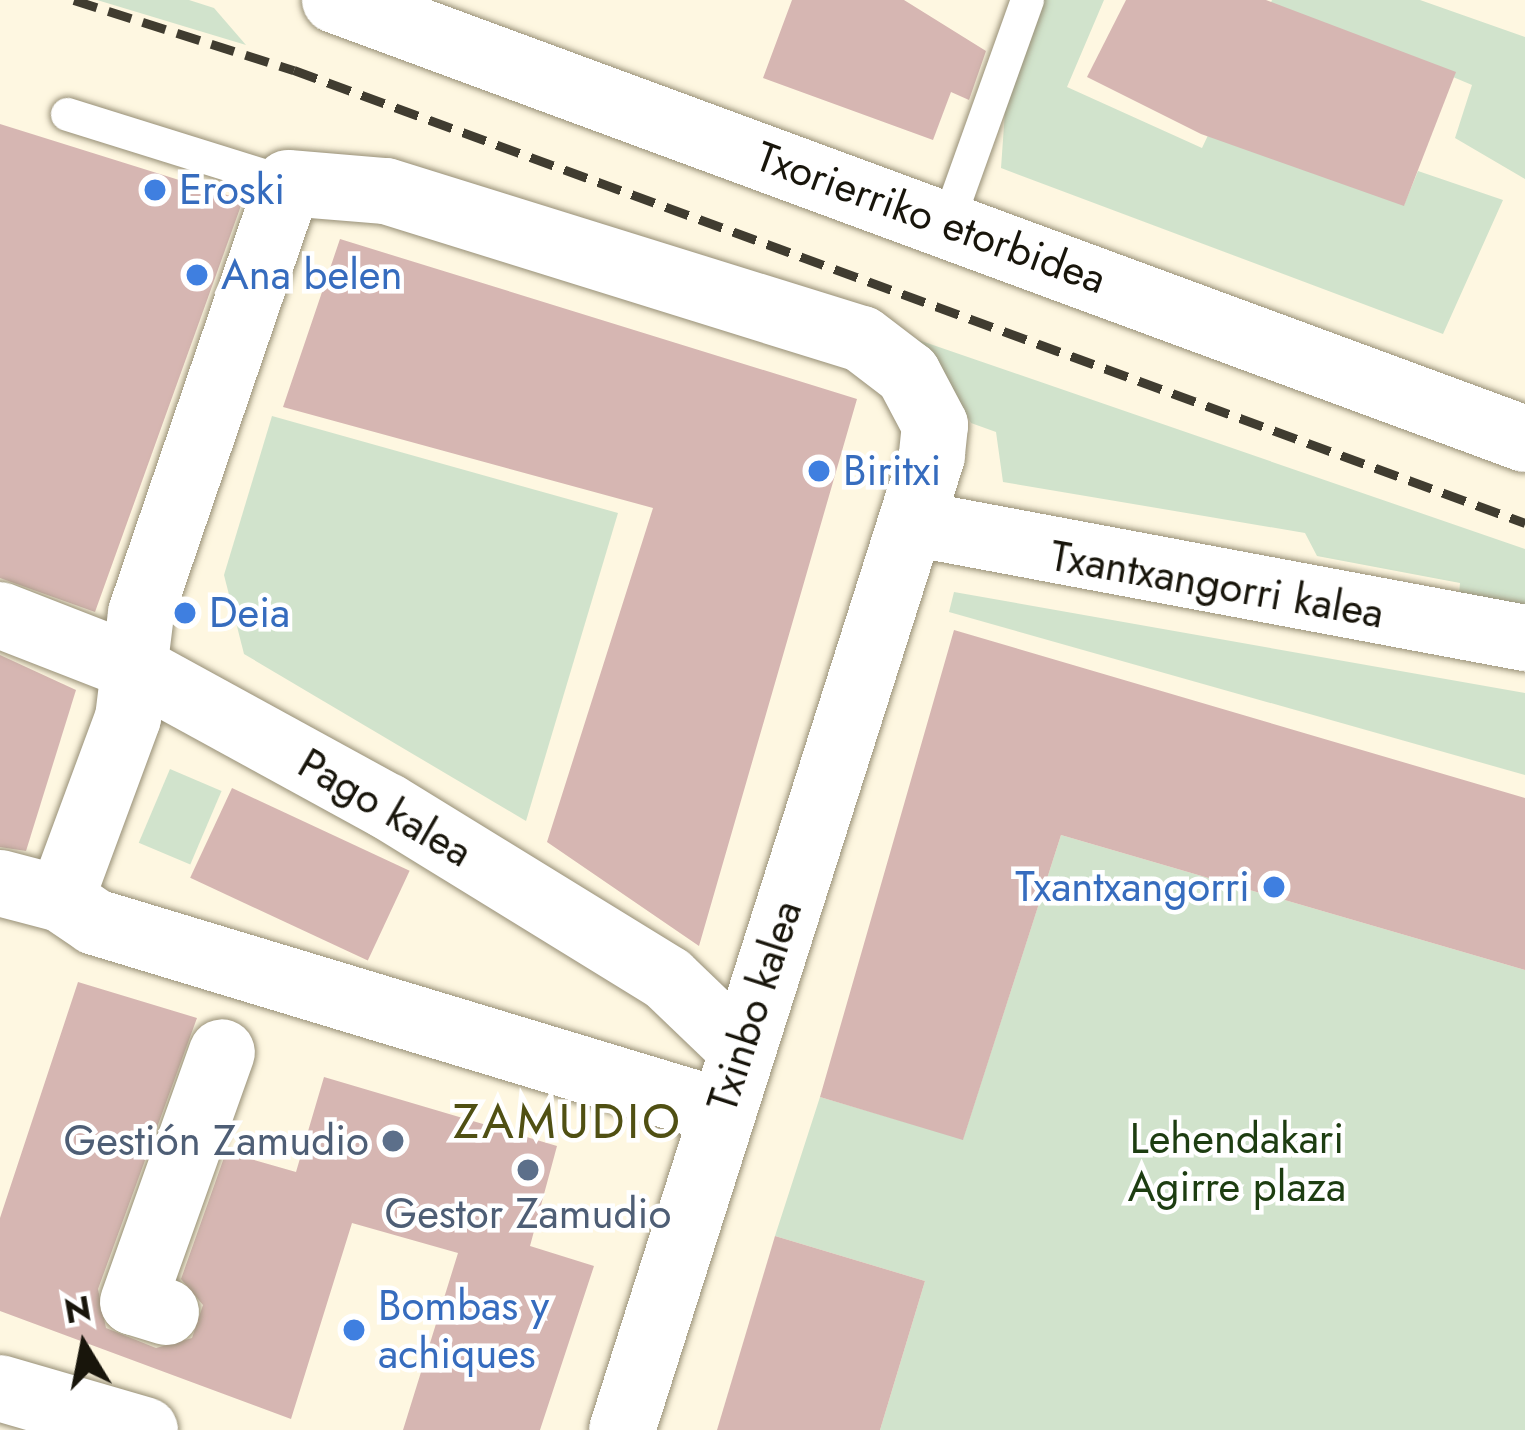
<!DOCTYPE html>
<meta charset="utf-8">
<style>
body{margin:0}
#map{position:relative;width:1525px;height:1430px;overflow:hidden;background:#fef7e1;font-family:Jost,sans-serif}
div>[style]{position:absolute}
.green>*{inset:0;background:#d1e3cc;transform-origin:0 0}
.building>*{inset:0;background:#d6b6b2;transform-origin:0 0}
.roads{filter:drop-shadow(0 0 3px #978f76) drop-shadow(0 0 3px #978f76)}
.lane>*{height:33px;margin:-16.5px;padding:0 16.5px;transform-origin:16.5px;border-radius:16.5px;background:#fff}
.street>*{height:66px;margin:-33px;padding:0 33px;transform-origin:33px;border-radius:33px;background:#fff}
.secondary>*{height:66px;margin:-33px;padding:0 33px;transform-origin:33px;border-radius:33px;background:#fff}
.rail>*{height:9px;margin-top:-4.5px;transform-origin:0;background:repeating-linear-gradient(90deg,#403c30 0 24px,transparent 0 36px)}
.dots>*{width:33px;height:33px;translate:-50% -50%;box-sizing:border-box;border:6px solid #fff;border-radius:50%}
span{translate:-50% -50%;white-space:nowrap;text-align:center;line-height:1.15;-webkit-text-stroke:9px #fff;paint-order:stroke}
.shop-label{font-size:42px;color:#366cbe}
.left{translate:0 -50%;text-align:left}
.right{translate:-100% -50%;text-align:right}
.street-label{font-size:42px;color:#18150b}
.park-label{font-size:42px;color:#1d3d11}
.service-label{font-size:42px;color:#4e5e75}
.quarter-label{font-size:48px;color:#505013;letter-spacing:3px}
.north{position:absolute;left:24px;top:1286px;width:120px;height:120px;-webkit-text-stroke:9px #fff;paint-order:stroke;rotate:350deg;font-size:33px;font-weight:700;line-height:48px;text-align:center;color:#18150b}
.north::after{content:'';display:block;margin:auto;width:42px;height:54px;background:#18150b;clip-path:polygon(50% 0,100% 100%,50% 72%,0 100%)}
</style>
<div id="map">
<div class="green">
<div style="clip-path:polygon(97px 0,189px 0,214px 8px,246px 45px)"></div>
<div style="clip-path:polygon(1044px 0,1104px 0,1067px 87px,1202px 148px,1272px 0,1420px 0,1525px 37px,1525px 179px,1455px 138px,1472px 85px,1339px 29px,1404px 205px,1418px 171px,1503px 200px,1443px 334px,1001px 168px,1005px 111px)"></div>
<div style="clip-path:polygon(901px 334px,1525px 549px,1525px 619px,1458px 606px,1460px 583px,1317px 556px,1305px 533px,1003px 482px,996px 432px,971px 423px,940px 369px)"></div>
<div style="clip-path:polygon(272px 416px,618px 513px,526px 821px,244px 654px,224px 575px)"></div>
<div style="clip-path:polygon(954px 592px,1525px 693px,1525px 775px,949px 612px)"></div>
<div style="left:170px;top:769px;width:56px;height:80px;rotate:23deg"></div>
<div style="clip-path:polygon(1061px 835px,1525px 970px,1525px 1430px,880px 1430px,925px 1281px,775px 1236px,820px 1097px,963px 1139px)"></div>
</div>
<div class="building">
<div style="clip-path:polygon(792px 0,904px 0,986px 51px,969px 100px,951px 92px,933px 140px,763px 78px)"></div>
<div style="clip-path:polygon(1126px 0,1266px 0,1456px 72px,1404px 206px,1201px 134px,1087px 77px)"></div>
<div style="clip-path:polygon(0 124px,243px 200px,95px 612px,0 578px)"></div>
<div style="clip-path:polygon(340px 239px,857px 399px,699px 946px,547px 842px,653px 508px,283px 407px)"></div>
<div style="clip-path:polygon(954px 630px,1525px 798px,1525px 970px,1061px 835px,963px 1140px,820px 1097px)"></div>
<div style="clip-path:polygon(0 655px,76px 690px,26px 851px,0 847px)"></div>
<div style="left:232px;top:788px;width:196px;height:99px;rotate:25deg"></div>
<div style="clip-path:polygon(78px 982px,197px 1018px,98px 1289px,106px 1328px,156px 1348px,192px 1338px,203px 1305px,181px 1279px,226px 1152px,296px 1172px,324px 1077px,557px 1146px,530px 1246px,594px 1266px,540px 1430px,403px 1430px,458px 1253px,352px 1223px,291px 1419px,0 1311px,0 1218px)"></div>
<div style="clip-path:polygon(775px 1236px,925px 1281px,880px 1430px,717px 1430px)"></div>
</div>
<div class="roads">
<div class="lane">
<div style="left:67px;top:114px;width:232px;rotate:17.3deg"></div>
<div style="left:947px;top:223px;width:237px;rotate:-70.3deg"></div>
</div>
<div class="street">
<div style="left:912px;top:523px;width:624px;rotate:10.63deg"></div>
<div style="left:0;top:615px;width:141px;rotate:21.3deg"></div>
<div style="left:131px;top:666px;width:292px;rotate:28.7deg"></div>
<div style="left:387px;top:806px;width:330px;rotate:31.6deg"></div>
<div style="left:668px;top:979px;width:101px;rotate:43.8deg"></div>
<div style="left:0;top:883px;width:63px;rotate:14.7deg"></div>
<div style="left:61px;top:899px;width:41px;rotate:34.1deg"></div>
<div style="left:95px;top:922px;width:653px;rotate:16.83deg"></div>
<div style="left:61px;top:899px;width:193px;rotate:-69.7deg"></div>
<div style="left:128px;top:718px;width:106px;rotate:-82.9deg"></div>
<div style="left:141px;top:613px;width:454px;rotate:-71.1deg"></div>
<div style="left:288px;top:183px;width:98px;rotate:4.7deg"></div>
<div style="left:386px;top:191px;width:498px;rotate:17.3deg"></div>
<div style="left:862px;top:339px;width:58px;rotate:37.3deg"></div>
<div style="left:908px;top:374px;width:58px;rotate:62.1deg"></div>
<div style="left:935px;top:425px;width:31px;rotate:96deg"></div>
<div style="left:932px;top:456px;width:1022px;rotate:107.65deg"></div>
<div style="left:166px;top:1312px;width:34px;rotate:-163deg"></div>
<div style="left:133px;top:1302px;width:265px;rotate:-70.4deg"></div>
<div style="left:0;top:1388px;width:151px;rotate:16.2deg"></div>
</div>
<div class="secondary">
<div style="left:335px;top:0;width:1268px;rotate:20.25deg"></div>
</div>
</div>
<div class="rail">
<div style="left:74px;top:0;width:231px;rotate:17.7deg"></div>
<div style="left:294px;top:70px;width:1312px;rotate:20.2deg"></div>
</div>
<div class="dots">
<div style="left:155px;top:190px;background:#3f7fe0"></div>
<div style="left:197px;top:275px;background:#3f7fe0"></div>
<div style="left:819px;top:471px;background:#3f7fe0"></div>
<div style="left:185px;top:613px;background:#3f7fe0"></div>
<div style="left:1274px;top:887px;background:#3f7fe0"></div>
<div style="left:393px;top:1141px;background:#5c6f8a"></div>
<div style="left:528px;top:1170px;background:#5c6f8a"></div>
<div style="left:354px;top:1330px;background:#3f7fe0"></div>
</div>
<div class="shop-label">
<span class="left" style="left:179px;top:190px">Eroski</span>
<span class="left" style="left:221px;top:275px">Ana belen</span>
<span class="left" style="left:843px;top:471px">Biritxi</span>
<span class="left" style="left:209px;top:613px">Deia</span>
<span class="right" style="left:1250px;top:887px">Txantxangorri</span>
<span class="left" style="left:378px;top:1330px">Bombas y<br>achiques</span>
</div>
<div class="street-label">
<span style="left:931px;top:218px;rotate:20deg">Txorierriko etorbidea</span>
<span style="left:1217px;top:585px;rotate:10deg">Txantxangorri kalea</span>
<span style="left:385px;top:808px;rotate:30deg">Pago kalea</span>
<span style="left:755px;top:1006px;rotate:-72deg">Txinbo kalea</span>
</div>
<div class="park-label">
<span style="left:1237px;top:1163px">Lehendakari<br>Agirre plaza</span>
</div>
<div class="service-label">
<span class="right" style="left:369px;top:1141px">Gestión Zamudio</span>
<span style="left:528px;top:1214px">Gestor Zamudio</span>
</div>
<div class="quarter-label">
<span style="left:568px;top:1122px">ZAMUDIO</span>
</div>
<div class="north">N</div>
</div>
